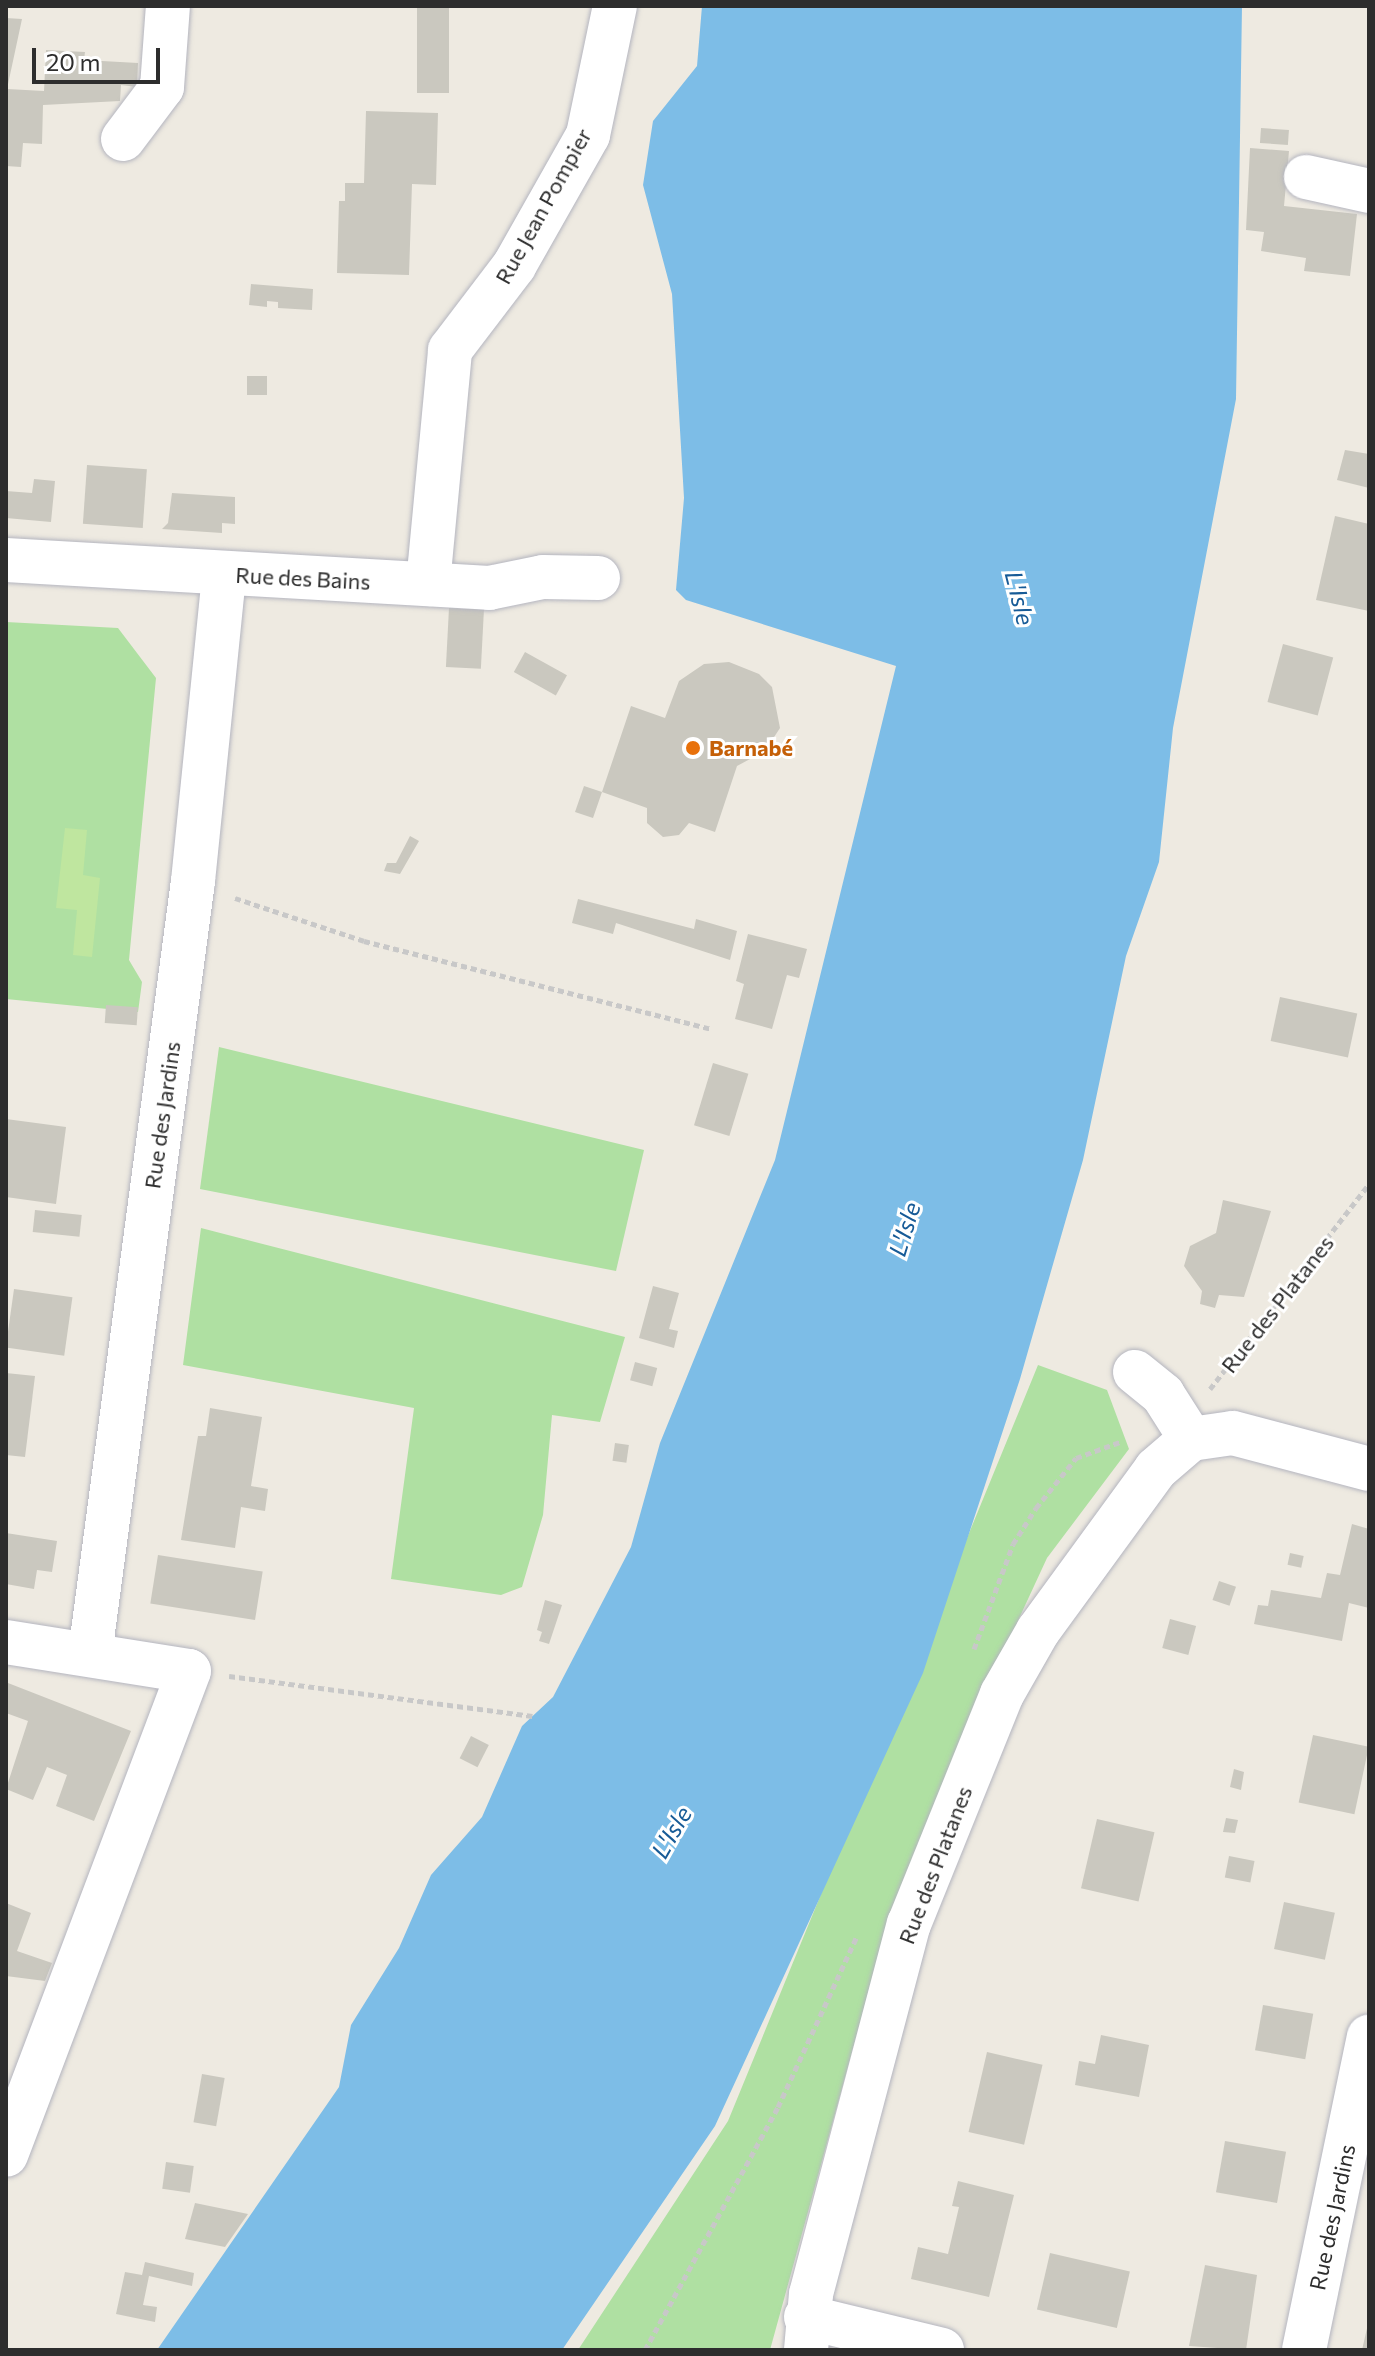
<!DOCTYPE html>
<meta charset="utf-8">
<style>
body{margin:0}
#map{position:relative;width:1375px;height:2356px;overflow:hidden;background:#eeeae1;font-family:Commissioner,sans-serif}
div>[style]{position:absolute}
.green>*{inset:0;background:#afe0a2}
.pitch>*{inset:0;background:#bfe69f}
.water>*{inset:0;background:#7dbde7}
.building>*{inset:0;background:#cac8bf;transform-origin:0 0}
.path>*{height:5px;margin-top:-2.5px;transform-origin:0;background:repeating-linear-gradient(90deg,#c8c8c8 0 6px,transparent 0 10px)}
.roads{filter:drop-shadow(0 0 2px #b4b5bf) drop-shadow(0 0 2px #b4b5bf)}
.minor>*{height:44px;margin:-22px;padding:0 22px;transform-origin:22px;border-radius:22px;background:#fff}
.dots>*{width:22px;height:22px;translate:-50% -50%;box-sizing:border-box;border:4px solid #fff;border-radius:50%}
span{translate:-50% -50%;white-space:nowrap;text-align:center;line-height:1.15;-webkit-text-stroke:6px #fff;paint-order:stroke}
.street-label{font-size:22px;color:#2d2d2d}
.food-label{font-size:22px;color:#c56008;font-weight:700}
.left{translate:0 -50%;text-align:left}
.water-label{font-size:24px;color:#175b97;font-style:italic}
.frame{position:absolute;inset:0;border:8px solid #2d2d2d;pointer-events:none}
.scale{position:absolute;left:32px;top:48px;width:128px;height:36px;box-sizing:border-box;border:4px solid #2d2d2d;border-top:0;padding-left:10px;font-size:24px;line-height:28px;white-space:nowrap;color:#2d2d2d;-webkit-text-stroke:6px #fff;paint-order:stroke}
</style>
<div id="map">
<div class="green">
<div style="clip-path:polygon(6px 622px,118px 628px,156px 678px,129px 960px,142px 982px,138px 1012px,6px 999px)"></div>
<div style="clip-path:polygon(219px 1047px,644px 1150px,616px 1271px,200px 1189px)"></div>
<div style="clip-path:polygon(201px 1228px,625px 1337px,600px 1422px,552px 1415px,543px 1515px,522px 1587px,501px 1595px,391px 1579px,414px 1408px,183px 1365px)"></div>
<div style="clip-path:polygon(1038px 1365px,1107px 1390px,1129px 1449px,1047px 1558px,959px 1748px,885px 1932px,770px 2350px,578px 2350px,728px 2121px)"></div>
</div>
<div class="pitch">
<div style="clip-path:polygon(65px 828px,87px 830px,83px 875px,100px 878px,92px 957px,73px 955px,77px 910px,56px 908px)"></div>
</div>
<div class="water">
<div style="clip-path:polygon(702px 6px,1242px 6px,1236px 399px,1173px 728px,1159px 862px,1126px 956px,1083px 1160px,1020px 1379px,923px 1673px,715px 2126px,562px 2350px,157px 2350px,339px 2087px,351px 2025px,399px 1948px,431px 1875px,482px 1817px,522px 1726px,553px 1697px,631px 1547px,660px 1443px,775px 1160px,896px 666px,686px 600px,676px 590px,684px 498px,672px 294px,643px 185px,653px 121px,697px 66px)"></div>
</div>
<div class="building">
<div style="left:417px;top:6px;width:32px;height:87px"></div>
<div style="clip-path:polygon(6px 18px,22px 19px,7px 89px,44px 91px,46px 50px,85px 52px,84px 60px,138px 63px,137px 87px,121px 85px,120px 101px,43px 105px,42px 144px,23px 143px,21px 167px,6px 166px)"></div>
<div style="clip-path:polygon(366px 111px,438px 113px,436px 185px,412px 184px,409px 275px,337px 273px,339px 201px,345px 201px,345px 183px,364px 183px)"></div>
<div style="left:1261px;top:128px;width:28px;height:15px;rotate:4deg"></div>
<div style="clip-path:polygon(1250px 148px,1289px 151px,1284px 206px,1357px 214px,1350px 276px,1304px 271px,1306px 258px,1261px 251px,1264px 232px,1246px 230px)"></div>
<div style="clip-path:polygon(251px 284px,313px 289px,312px 310px,278px 308px,278px 302px,267px 301px,267px 307px,249px 305px)"></div>
<div style="left:247px;top:376px;width:20px;height:19px"></div>
<div style="clip-path:polygon(1345px 450px,1369px 454px,1369px 488px,1337px 480px)"></div>
<div style="left:87px;top:465px;width:60px;height:59px;rotate:4deg"></div>
<div style="clip-path:polygon(34px 479px,55px 481px,51px 522px,6px 518px,6px 491px,32px 493px)"></div>
<div style="clip-path:polygon(172px 493px,235px 497px,235px 524px,222px 523px,222px 533px,162px 529px,168px 523px)"></div>
<div style="clip-path:polygon(1335px 516px,1369px 524px,1369px 611px,1316px 600px)"></div>
<div style="left:449px;top:608px;width:35px;height:59px;rotate:3deg"></div>
<div style="left:1283px;top:644px;width:52px;height:60px;rotate:15deg"></div>
<div style="left:525px;top:652px;width:48px;height:23px;rotate:29deg"></div>
<div style="clip-path:polygon(729px 662px,759px 674px,772px 687px,780px 728px,765px 751px,737px 766px,715px 832px,689px 823px,679px 835px,663px 837px,647px 823px,647px 808px,602px 792px,593px 818px,575px 812px,584px 786px,602px 792px,631px 706px,665px 718px,679px 681px,704px 664px)"></div>
<div style="clip-path:polygon(410px 836px,419px 841px,400px 874px,384px 871px,387px 863px,396px 863px)"></div>
<div style="clip-path:polygon(578px 899px,694px 929px,696px 919px,737px 931px,730px 960px,616px 923px,613px 934px,572px 923px)"></div>
<div style="clip-path:polygon(748px 934px,807px 949px,799px 978px,787px 975px,772px 1029px,735px 1019px,744px 984px,736px 981px)"></div>
<div style="left:1280px;top:997px;width:79px;height:45px;rotate:12deg"></div>
<div style="left:106px;top:1005px;width:32px;height:18px;rotate:4deg"></div>
<div style="left:713px;top:1063px;width:37px;height:65px;rotate:17deg"></div>
<div style="clip-path:polygon(6px 1119px,66px 1127px,56px 1204px,6px 1197px)"></div>
<div style="clip-path:polygon(1223px 1200px,1271px 1211px,1244px 1297px,1219px 1295px,1215px 1308px,1200px 1304px,1202px 1291px,1184px 1266px,1190px 1246px,1216px 1233px)"></div>
<div style="left:35px;top:1210px;width:47px;height:22px;rotate:6deg"></div>
<div style="clip-path:polygon(653px 1286px,679px 1293px,669px 1329px,678px 1331px,674px 1348px,639px 1338px)"></div>
<div style="left:14px;top:1289px;width:59px;height:59px;rotate:8deg"></div>
<div style="left:635px;top:1362px;width:23px;height:19px;rotate:15deg"></div>
<div style="clip-path:polygon(6px 1373px,35px 1376px,25px 1457px,6px 1455px)"></div>
<div style="clip-path:polygon(210px 1408px,262px 1417px,251px 1486px,268px 1489px,265px 1511px,241px 1507px,235px 1548px,181px 1540px,198px 1436px,206px 1436px)"></div>
<div style="left:615px;top:1443px;width:14px;height:18px;rotate:8deg"></div>
<div style="clip-path:polygon(1352px 1524px,1369px 1529px,1369px 1608px,1349px 1603px,1342px 1641px,1254px 1624px,1258px 1605px,1268px 1606px,1271px 1590px,1321px 1598px,1327px 1573px,1340px 1575px)"></div>
<div style="clip-path:polygon(6px 1533px,57px 1541px,52px 1572px,37px 1570px,34px 1589px,6px 1584px)"></div>
<div style="left:1290px;top:1553px;width:14px;height:12px;rotate:12deg"></div>
<div style="left:158px;top:1555px;width:106px;height:49px;rotate:9deg"></div>
<div style="left:1219px;top:1581px;width:18px;height:20px;rotate:19deg"></div>
<div style="clip-path:polygon(545px 1600px,562px 1605px,549px 1644px,539px 1641px,542px 1632px,537px 1630px)"></div>
<div style="left:1170px;top:1619px;width:27px;height:30px;rotate:15deg"></div>
<div style="clip-path:polygon(8px 1683px,131px 1731px,94px 1821px,56px 1806px,67px 1775px,47px 1767px,33px 1800px,6px 1789px,28px 1721px,6px 1713px)"></div>
<div style="left:1313px;top:1735px;width:57px;height:69px;rotate:12deg"></div>
<div style="left:471px;top:1736px;width:20px;height:25px;rotate:27deg"></div>
<div style="clip-path:polygon(1234px 1769px,1244px 1772px,1241px 1790px,1230px 1787px)"></div>
<div style="clip-path:polygon(1226px 1818px,1238px 1820px,1235px 1833px,1223px 1832px)"></div>
<div style="left:1097px;top:1819px;width:59px;height:71px;rotate:13deg"></div>
<div style="left:1229px;top:1856px;width:26px;height:22px;rotate:11deg"></div>
<div style="left:1284px;top:1902px;width:52px;height:48px;rotate:12deg"></div>
<div style="clip-path:polygon(6px 1903px,31px 1913px,17px 1951px,52px 1963px,45px 1981px,6px 1976px)"></div>
<div style="left:1263px;top:2005px;width:51px;height:46px;rotate:10deg"></div>
<div style="clip-path:polygon(1101px 2035px,1149px 2045px,1139px 2097px,1075px 2085px,1079px 2061px,1095px 2064px)"></div>
<div style="left:987px;top:2052px;width:57px;height:82px;rotate:13deg"></div>
<div style="left:202px;top:2074px;width:23px;height:49px;rotate:10deg"></div>
<div style="left:1225px;top:2141px;width:62px;height:52px;rotate:10deg"></div>
<div style="left:166px;top:2162px;width:28px;height:27px;rotate:8deg"></div>
<div style="clip-path:polygon(958px 2181px,1014px 2195px,989px 2297px,911px 2279px,918px 2247px,948px 2254px,959px 2207px,952px 2206px)"></div>
<div style="clip-path:polygon(195px 2203px,229px 2210px,248px 2214px,225px 2247px,185px 2239px)"></div>
<div style="left:1050px;top:2253px;width:82px;height:58px;rotate:13deg"></div>
<div style="clip-path:polygon(145px 2262px,194px 2273px,192px 2286px,149px 2276px,143px 2305px,157px 2307px,155px 2322px,116px 2314px,125px 2272px,142px 2275px)"></div>
<div style="clip-path:polygon(1205px 2265px,1257px 2275px,1246px 2350px,1189px 2346px)"></div>
<div style="clip-path:polygon(1368px 2324px,1369px 2350px,1362px 2350px)"></div>
</div>
<div class="path">
<div style="left:235px;top:898px;width:136px;rotate:18.4deg"></div>
<div style="left:364px;top:941px;width:358px;rotate:14.2deg"></div>
<div style="left:1210px;top:1389px;width:259px;rotate:-52.2deg"></div>
<div style="left:974px;top:1649px;width:112px;rotate:-69.6deg"></div>
<div style="left:1013px;top:1544px;width:43px;rotate:-57.4deg"></div>
<div style="left:1036px;top:1508px;width:64px;rotate:-51.3deg"></div>
<div style="left:1076px;top:1458px;width:47px;rotate:-20deg"></div>
<div style="left:229px;top:1676px;width:306px;rotate:7.5deg"></div>
<div style="left:645px;top:2350px;width:277px;rotate:-61.3deg"></div>
<div style="left:778px;top:2107px;width:188px;rotate:-65.2deg"></div>
</div>
<div class="roads">
<div class="minor">
<div style="left:123px;top:139px;width:65px;rotate:-53.1deg"></div>
<div style="left:162px;top:87px;width:81px;rotate:-85.8deg"></div>
<div style="left:1306px;top:177px;width:65px;rotate:12.5deg"></div>
<div style="left:6px;top:560px;width:484px;rotate:3.3deg"></div>
<div style="left:489px;top:588px;width:55px;rotate:-11.5deg"></div>
<div style="left:543px;top:577px;width:55px;rotate:1deg"></div>
<div style="left:428px;top:584px;width:235px;rotate:-84.6deg"></div>
<div style="left:450px;top:350px;width:106px;rotate:-52.7deg"></div>
<div style="left:514px;top:266px;width:150px;rotate:-60.5deg"></div>
<div style="left:588px;top:135px;width:132px;rotate:-78.2deg"></div>
<div style="left:1135px;top:1372px;width:36px;rotate:39deg"></div>
<div style="left:1163px;top:1395px;width:52px;rotate:57.5deg"></div>
<div style="left:6px;top:1642px;width:185px;rotate:9deg"></div>
<div style="left:189px;top:1671px;width:517px;rotate:110.71deg"></div>
<div style="left:90px;top:1654px;width:780px;rotate:-82.41deg"></div>
<div style="left:193px;top:881px;width:309px;rotate:-84.2deg"></div>
<div style="left:806px;top:2317px;width:140px;rotate:13.6deg"></div>
<div style="left:806px;top:2350px;width:56px;rotate:-84.9deg"></div>
<div style="left:811px;top:2294px;width:383px;rotate:-75.2deg"></div>
<div style="left:909px;top:1924px;width:248px;rotate:-68deg"></div>
<div style="left:1002px;top:1694px;width:73px;rotate:-60.3deg"></div>
<div style="left:1038px;top:1631px;width:200px;rotate:-53.9deg"></div>
<div style="left:1156px;top:1469px;width:46px;rotate:-40.6deg"></div>
<div style="left:1191px;top:1439px;width:42px;rotate:-8.1deg"></div>
<div style="left:1233px;top:1433px;width:141px;rotate:14.8deg"></div>
<div style="left:1304px;top:2350px;width:320px;rotate:-78.3deg"></div>
</div>
</div>
<div class="dots">
<div style="left:693px;top:748px;background:#e8710a"></div>
</div>
<div class="street-label">
<span style="left:543px;top:206px;rotate:-61deg">Rue Jean Pompier</span>
<span style="left:303px;top:578px;rotate:3deg">Rue des Bains</span>
<span style="left:162px;top:1115px;rotate:-82deg">Rue des Jardins</span>
<span style="left:1277px;top:1304px;rotate:-52deg">Rue des Platanes</span>
<span style="left:935px;top:1865px;rotate:-69deg">Rue des Platanes</span>
<span style="left:1332px;top:2217px;rotate:-78deg">Rue des Jardins</span>
</div>
<div class="food-label">
<span class="left" style="left:709px;top:748px">Barnabé</span>
</div>
<div class="water-label">
<span style="left:1020px;top:598px;rotate:76deg">L'Isle</span>
<span style="left:904px;top:1229px;rotate:-73deg">L'Isle</span>
<span style="left:671px;top:1832px;rotate:-60deg">L'Isle</span>
</div>
<div class="frame"></div>
<div class="scale">20 m</div>
</div>
